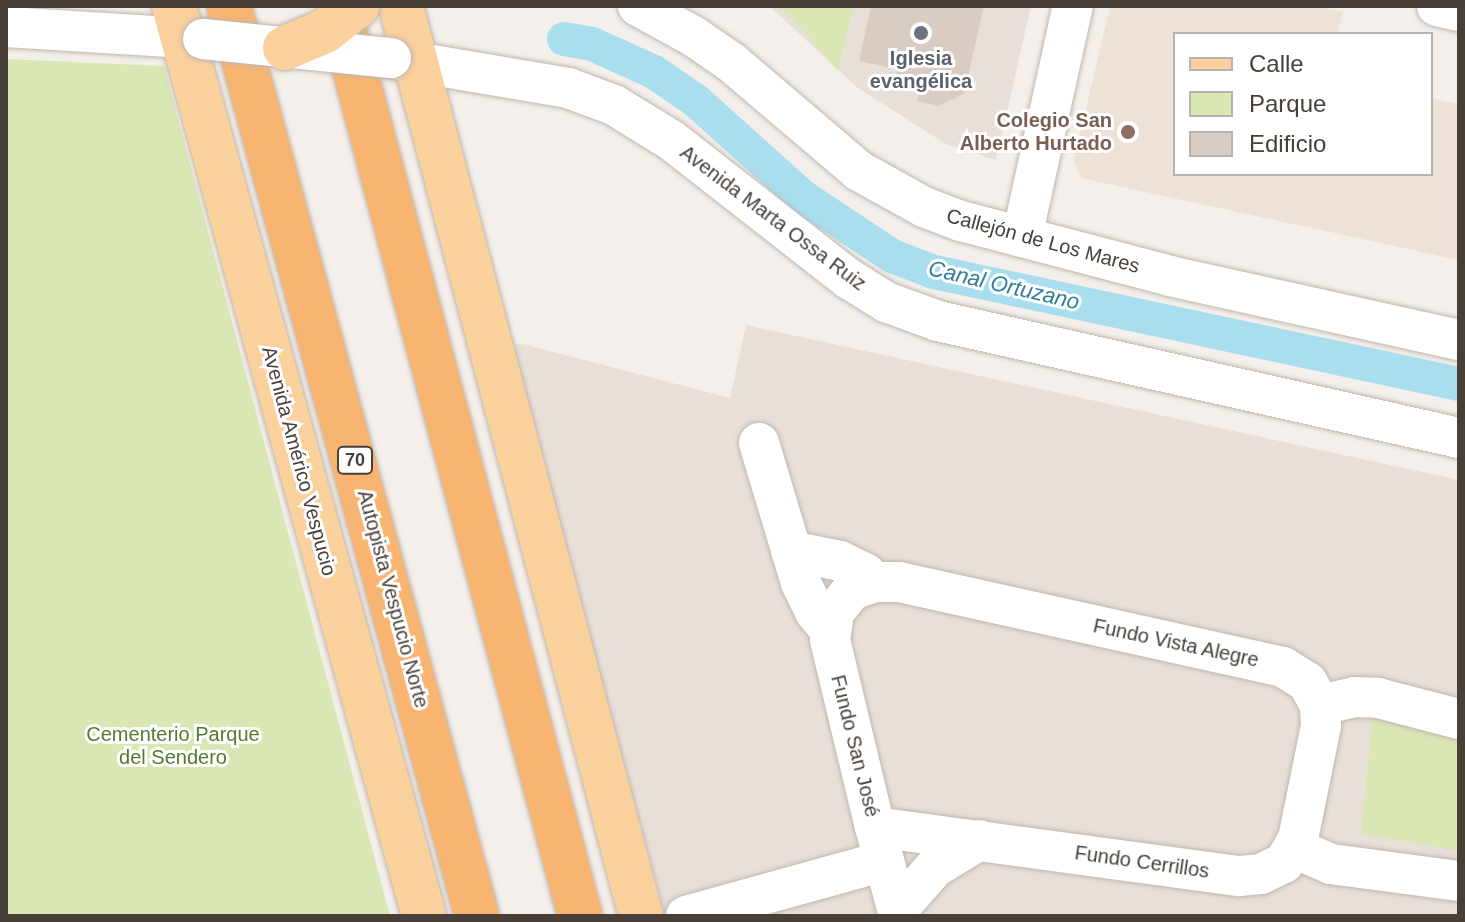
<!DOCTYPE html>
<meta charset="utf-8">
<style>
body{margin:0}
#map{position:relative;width:1465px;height:922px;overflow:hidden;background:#f4efea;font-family:Helvetica,sans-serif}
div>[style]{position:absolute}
.residential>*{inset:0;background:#e8e0d8}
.education>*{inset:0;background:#ede2d5}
.green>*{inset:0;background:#d9e7b5}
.canal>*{height:34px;margin:-17px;padding:0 17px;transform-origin:17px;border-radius:17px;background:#a9deee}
.building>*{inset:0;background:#d9ccc3}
.roads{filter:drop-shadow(0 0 2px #c0b6ad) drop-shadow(0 0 2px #c0b6ad)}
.minor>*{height:40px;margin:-20px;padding:0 20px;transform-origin:20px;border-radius:20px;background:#fff}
.major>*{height:44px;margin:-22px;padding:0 22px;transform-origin:22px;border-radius:22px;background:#fad09d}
.highway>*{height:44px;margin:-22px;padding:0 22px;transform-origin:22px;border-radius:22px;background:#f8b471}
.bridges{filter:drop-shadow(0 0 2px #c0b6ad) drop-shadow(0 0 2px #c0b6ad)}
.minor-bridge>*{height:40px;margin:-20px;padding:0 20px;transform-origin:20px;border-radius:20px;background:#fff}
.major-bridge>*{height:44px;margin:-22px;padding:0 22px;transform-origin:22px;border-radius:22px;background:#fad09d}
.dots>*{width:22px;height:22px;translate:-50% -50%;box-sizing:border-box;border:4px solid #fff;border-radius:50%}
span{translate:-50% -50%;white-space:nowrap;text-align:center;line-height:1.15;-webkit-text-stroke:6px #fff;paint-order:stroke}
.shield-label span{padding:2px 6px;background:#fff;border:2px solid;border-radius:6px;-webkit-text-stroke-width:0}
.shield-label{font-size:18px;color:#483f38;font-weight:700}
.worship-label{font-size:20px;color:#5b616d;font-weight:700}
.education-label{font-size:20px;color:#785e54;font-weight:700}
.right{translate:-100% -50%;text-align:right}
.street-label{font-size:20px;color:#483f38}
.park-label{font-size:20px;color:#56792d}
.water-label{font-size:22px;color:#2f7f99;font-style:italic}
.frame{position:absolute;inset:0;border:8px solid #483f38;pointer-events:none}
.legend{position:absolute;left:1173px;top:32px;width:260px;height:144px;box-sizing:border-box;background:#fff;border:2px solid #b6b2af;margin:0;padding:10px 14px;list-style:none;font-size:24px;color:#483f38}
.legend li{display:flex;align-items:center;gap:16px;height:40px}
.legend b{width:40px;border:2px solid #b6b2af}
</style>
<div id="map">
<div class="residential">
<div style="clip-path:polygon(769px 6px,1031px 6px,996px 160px,946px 144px,858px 88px)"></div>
<div style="clip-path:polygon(746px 325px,1459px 480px,1459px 916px,666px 916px,506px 345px,523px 344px,730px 398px)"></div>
</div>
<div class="education">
<div style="clip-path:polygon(1110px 6px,1313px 6px,1343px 12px,1338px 34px,1175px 34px,1175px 174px,1431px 174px,1431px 98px,1459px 104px,1459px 260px,1081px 178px,1074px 160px)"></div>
</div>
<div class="green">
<div style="clip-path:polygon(772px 6px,854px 6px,838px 71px,788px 14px)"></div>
<div style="clip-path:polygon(6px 59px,164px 66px,390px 916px,6px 916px)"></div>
<div style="clip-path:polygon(1373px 715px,1459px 739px,1459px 851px,1361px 834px)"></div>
</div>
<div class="canal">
<div style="left:564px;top:39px;width:28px;rotate:10deg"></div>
<div style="left:592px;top:44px;width:68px;rotate:24.3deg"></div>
<div style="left:654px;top:72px;width:50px;rotate:34.3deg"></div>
<div style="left:695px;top:100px;width:145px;rotate:41.9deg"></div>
<div style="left:803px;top:197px;width:107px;rotate:33.5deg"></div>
<div style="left:892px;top:256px;width:45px;rotate:20.9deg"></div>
<div style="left:934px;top:272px;width:537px;rotate:12.04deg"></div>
</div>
<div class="building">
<div style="clip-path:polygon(871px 6px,984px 6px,964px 94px,938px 106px,917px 101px,920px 90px,894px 84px,897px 69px,859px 61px)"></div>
</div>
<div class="roads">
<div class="minor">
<div style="left:638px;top:6px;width:63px;rotate:28.6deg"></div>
<div style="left:693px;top:36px;width:46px;rotate:34.4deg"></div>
<div style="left:731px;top:62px;width:168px;rotate:40.4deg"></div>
<div style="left:859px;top:171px;width:74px;rotate:29deg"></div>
<div style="left:924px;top:207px;width:40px;rotate:21deg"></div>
<div style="left:961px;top:221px;width:216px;rotate:14.7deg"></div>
<div style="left:1170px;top:276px;width:296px;rotate:12.5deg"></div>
<div style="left:1437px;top:6px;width:23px;rotate:13deg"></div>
<div style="left:6px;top:27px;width:197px;rotate:3.5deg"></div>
<div style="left:391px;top:58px;width:180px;rotate:9.6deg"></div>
<div style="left:568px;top:88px;width:49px;rotate:20.3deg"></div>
<div style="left:614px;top:105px;width:67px;rotate:31.6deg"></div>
<div style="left:671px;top:140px;width:226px;rotate:38deg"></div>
<div style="left:849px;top:279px;width:44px;rotate:31.9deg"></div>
<div style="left:886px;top:302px;width:55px;rotate:20.1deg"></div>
<div style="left:938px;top:321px;width:534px;rotate:12.66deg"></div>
<div style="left:1022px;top:237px;width:237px;rotate:-77.6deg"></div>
<div style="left:759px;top:443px;width:146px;rotate:73.3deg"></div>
<div style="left:801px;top:583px;width:32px;rotate:64deg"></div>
<div style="left:815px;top:612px;width:23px;rotate:50deg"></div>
<div style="left:791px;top:551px;width:50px;rotate:11.5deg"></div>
<div style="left:840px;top:561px;width:28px;rotate:26deg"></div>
<div style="left:865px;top:573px;width:13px;rotate:42deg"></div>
<div style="left:1320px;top:705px;width:36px;rotate:-13deg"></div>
<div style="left:1355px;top:697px;width:23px;rotate:2deg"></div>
<div style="left:1378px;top:698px;width:84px;rotate:14.5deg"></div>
<div style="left:875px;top:827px;width:367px;rotate:7.7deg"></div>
<div style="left:1239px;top:876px;width:22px;rotate:-5deg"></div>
<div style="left:1261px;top:874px;width:25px;rotate:-26deg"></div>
<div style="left:1284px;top:863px;width:28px;rotate:-60deg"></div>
<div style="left:1298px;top:839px;width:115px;rotate:-78.5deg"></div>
<div style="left:1321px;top:726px;width:21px;rotate:-93deg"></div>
<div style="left:1320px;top:705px;width:26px;rotate:-119deg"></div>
<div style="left:1307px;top:682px;width:28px;rotate:-148deg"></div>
<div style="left:1283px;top:667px;width:392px;rotate:-167.5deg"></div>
<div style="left:900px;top:582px;width:25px;rotate:180deg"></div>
<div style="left:875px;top:582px;width:24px;rotate:161deg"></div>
<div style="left:852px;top:590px;width:28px;rotate:129deg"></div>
<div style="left:834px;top:612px;width:28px;rotate:98deg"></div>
<div style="left:830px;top:640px;width:192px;rotate:76.5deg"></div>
<div style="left:875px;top:827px;width:92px;rotate:74.9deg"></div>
<div style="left:1294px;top:848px;width:40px;rotate:23.4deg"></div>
<div style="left:1331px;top:864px;width:129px;rotate:7.6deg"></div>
<div style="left:898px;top:909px;width:56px;rotate:-48.6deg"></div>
<div style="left:935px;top:867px;width:52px;rotate:-31deg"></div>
<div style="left:686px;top:916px;width:205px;rotate:-15.5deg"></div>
</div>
<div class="major">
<div style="left:174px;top:6px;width:944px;rotate:74.64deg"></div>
<div style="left:401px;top:6px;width:941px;rotate:75.23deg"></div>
</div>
<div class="highway">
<div style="left:229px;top:6px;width:943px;rotate:74.76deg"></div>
<div style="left:341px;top:18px;width:929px;rotate:75.1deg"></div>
</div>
</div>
<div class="bridges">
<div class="minor-bridge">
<div style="left:203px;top:39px;width:189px;rotate:5.8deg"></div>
</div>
<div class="major-bridge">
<div style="left:285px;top:48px;width:43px;rotate:-23deg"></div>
<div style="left:325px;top:31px;width:41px;rotate:-38deg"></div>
</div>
</div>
<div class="dots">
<div style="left:921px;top:33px;background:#6b7280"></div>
<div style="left:1128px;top:132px;background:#8d6e63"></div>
</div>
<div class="shield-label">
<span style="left:355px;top:460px">70</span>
</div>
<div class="worship-label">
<span style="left:921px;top:70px">Iglesia<br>evangélica</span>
</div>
<div class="education-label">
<span class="right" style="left:1112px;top:132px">Colegio San<br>Alberto Hurtado</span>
</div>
<div class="street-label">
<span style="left:773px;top:218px;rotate:37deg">Avenida Marta Ossa Ruiz</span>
<span style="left:1043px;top:241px;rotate:15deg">Callejón de Los Mares</span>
<span style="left:299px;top:461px;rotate:75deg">Avenida Américo Vespucio</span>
<span style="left:393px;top:599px;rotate:75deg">Autopista Vespucio Norte</span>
<span style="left:1176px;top:643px;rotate:12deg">Fundo Vista Alegre</span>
<span style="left:855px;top:746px;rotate:76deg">Fundo San José</span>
<span style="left:1142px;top:862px;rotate:8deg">Fundo Cerrillos</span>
</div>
<div class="park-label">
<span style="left:173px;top:746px">Cementerio Parque<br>del Sendero</span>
</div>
<div class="water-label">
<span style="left:1004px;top:285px;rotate:13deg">Canal Ortuzano</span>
</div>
<div class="frame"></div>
<ul class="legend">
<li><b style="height:10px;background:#fad09d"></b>Calle</li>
<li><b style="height:22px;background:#d9e7b5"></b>Parque</li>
<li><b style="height:22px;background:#d9ccc3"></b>Edificio</li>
</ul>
</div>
